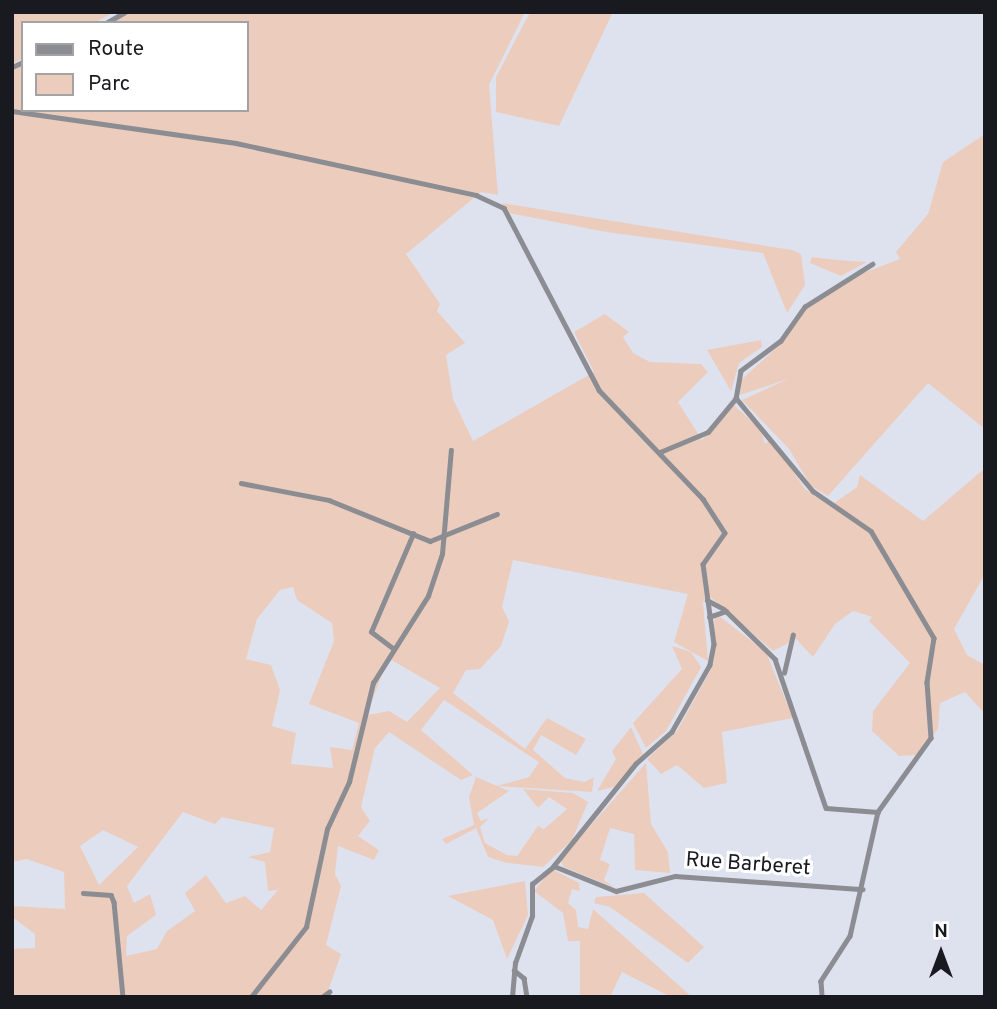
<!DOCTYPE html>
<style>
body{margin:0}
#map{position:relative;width:997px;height:1009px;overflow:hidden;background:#dee2ef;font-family:Overpass,sans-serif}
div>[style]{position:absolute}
.green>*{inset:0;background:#eccdbd}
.street>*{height:4.5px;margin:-2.25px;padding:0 2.25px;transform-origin:2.25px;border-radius:2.25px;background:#8b8d92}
span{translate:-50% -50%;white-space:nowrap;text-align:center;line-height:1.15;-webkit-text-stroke:6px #fff;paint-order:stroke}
.street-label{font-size:21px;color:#191a1f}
.frame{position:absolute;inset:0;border:14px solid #191a1f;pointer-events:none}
.legend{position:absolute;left:21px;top:21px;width:228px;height:91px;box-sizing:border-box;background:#fff;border:2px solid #a3a3a5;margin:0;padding:9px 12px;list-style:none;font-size:21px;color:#191a1f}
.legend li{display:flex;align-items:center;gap:14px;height:35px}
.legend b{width:35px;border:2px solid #a3a3a5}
.north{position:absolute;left:906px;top:918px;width:70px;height:70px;-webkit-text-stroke:5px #fff;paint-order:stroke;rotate:0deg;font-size:19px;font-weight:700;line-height:28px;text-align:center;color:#191a1f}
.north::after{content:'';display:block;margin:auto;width:24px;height:32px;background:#191a1f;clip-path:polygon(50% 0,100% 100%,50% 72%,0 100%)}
</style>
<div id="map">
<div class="green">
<div style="clip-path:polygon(12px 12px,115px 12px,94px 23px,23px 23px,23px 58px,12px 64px)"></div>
<div style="clip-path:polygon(evenodd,128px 12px,525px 12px,489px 85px,498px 195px,481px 192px,406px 254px,440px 304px,437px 311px,465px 343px,446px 355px,453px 399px,473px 441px,594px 372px,574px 332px,605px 314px,629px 332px,623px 337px,633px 353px,650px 362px,701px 364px,708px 372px,678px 402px,702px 440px,734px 405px,761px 430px,765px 444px,771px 439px,805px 489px,830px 506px,857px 487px,860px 475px,923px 521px,985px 468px,985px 574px,954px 629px,967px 655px,985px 665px,985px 714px,965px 692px,940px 703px,938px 729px,916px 755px,899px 756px,872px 731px,873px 711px,910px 663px,869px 621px,872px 617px,853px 611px,835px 624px,813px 657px,796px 639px,773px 651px,708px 595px,703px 602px,708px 661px,674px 642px,688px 594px,513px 560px,502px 607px,509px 622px,501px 646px,480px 669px,466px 670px,453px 693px,525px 749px,547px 718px,586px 739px,576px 755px,541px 735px,533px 750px,565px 778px,585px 782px,594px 777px,592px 792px,497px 786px,529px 777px,539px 762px,444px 700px,421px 730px,473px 775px,461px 780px,389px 732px,375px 748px,361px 807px,370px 821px,358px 836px,379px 850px,374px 860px,338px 846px,335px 874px,341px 886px,326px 945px,341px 954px,326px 997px,12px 997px,12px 949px,35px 948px,35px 934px,12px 917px,12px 906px,65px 909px,64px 872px,27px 859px,12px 862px,12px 70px,23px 65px,23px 110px,247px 110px,247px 23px,111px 23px,128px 12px,293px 587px,297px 600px,332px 623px,334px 641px,309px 704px,359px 723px,352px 750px,330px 747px,333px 768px,291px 764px,296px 733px,272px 726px,280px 690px,271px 665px,246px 659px,257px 619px,280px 590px,293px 587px,128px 12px,388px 658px,440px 688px,407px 722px,389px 711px,367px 715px,388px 658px,128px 12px,183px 812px,215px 824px,222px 817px,274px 828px,270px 852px,248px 857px,265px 862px,268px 891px,278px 890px,261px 910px,245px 896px,226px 903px,206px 875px,185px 893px,195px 911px,167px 931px,157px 949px,126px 956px,127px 936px,156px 915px,150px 894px,134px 903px,127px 886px,183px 812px,128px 12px,103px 830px,138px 847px,99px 885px,80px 846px,103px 830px)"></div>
<div style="clip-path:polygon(530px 12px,613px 12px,559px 126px,496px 112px,496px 77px)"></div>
<div style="clip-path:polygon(985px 134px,985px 429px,928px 383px,828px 496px,811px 486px,789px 449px,742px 400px,788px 379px,740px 395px,741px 380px,784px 341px,803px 312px,840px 282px,900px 259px,896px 252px,928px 214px,943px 162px)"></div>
<div style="clip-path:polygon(502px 203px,792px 250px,801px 254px,805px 285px,787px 313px,763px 253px,606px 232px,509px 213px)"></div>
<div style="clip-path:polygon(812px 257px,837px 260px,867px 262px,841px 276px,810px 263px)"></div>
<div style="clip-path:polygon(761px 340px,762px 347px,739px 363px,731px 391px,707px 350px)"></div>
<div style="clip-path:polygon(715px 613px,766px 652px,793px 718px,722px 732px,727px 783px,704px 788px,677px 765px,661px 774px,647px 759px,677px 731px,710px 671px)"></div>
<div style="clip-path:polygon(672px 646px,691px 652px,701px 667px,666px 731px,646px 748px,633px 723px,682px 669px)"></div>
<div style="clip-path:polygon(631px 727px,643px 754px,614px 787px,597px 791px,616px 759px,612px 751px)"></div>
<div style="clip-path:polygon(646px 763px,651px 824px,668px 852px,670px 873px,635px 870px,634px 834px,610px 828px,600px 860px,610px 864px,604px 880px,615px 888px,564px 867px,560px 860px)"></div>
<div style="clip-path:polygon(476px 777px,509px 791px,477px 813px,481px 821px,489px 818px,480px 827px,485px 843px,507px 855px,517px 856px,538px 826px,544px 829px,567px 809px,549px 797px,538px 808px,523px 789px,573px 793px,588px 802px,572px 840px,543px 867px,507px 863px,488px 857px,476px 828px,446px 844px,442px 839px,474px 825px,469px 797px)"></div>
<div style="clip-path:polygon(552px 869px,579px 883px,580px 891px,572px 889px,568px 903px,576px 910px,578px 927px,588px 929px,593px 909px,692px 997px,671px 997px,622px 972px,610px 997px,580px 997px,580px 941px,568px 941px,563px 913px,534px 891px)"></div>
<div style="clip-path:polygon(525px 881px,528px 915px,507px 959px,493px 920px,448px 896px)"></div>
<div style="clip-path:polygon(644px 893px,704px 947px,688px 963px,610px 907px,594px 903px,596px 897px)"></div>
</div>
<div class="street">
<div style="left:106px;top:23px;width:22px;rotate:-30deg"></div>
<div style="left:12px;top:67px;width:12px;rotate:-24deg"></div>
<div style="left:12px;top:111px;width:226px;rotate:8.1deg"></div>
<div style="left:236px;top:143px;width:246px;rotate:12.2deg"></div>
<div style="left:476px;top:195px;width:31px;rotate:25deg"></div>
<div style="left:504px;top:208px;width:205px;rotate:62.4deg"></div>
<div style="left:599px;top:390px;width:151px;rotate:46.3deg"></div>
<div style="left:703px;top:499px;width:40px;rotate:57.1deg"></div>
<div style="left:725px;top:533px;width:38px;rotate:125deg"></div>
<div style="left:703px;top:564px;width:81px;rotate:82.2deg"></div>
<div style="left:714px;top:644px;width:21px;rotate:101deg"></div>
<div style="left:710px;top:665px;width:77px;rotate:119.6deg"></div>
<div style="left:672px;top:732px;width:48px;rotate:138.4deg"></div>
<div style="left:636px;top:764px;width:131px;rotate:128.8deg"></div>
<div style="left:873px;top:264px;width:80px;rotate:147.7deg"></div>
<div style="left:805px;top:307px;width:42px;rotate:125.2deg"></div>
<div style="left:781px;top:341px;width:50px;rotate:143.1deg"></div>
<div style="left:741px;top:371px;width:27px;rotate:100deg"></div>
<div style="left:736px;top:398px;width:121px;rotate:50.4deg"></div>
<div style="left:813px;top:491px;width:70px;rotate:34.6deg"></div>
<div style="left:871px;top:531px;width:124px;rotate:59.5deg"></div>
<div style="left:934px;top:638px;width:45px;rotate:99deg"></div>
<div style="left:927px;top:682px;width:56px;rotate:85.9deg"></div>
<div style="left:931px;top:738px;width:91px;rotate:125.6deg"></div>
<div style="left:660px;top:452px;width:52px;rotate:-22.6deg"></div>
<div style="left:708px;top:432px;width:44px;rotate:-50.5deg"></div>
<div style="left:241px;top:483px;width:90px;rotate:10.9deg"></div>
<div style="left:329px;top:500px;width:109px;rotate:22.1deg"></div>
<div style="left:430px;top:541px;width:72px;rotate:-21.9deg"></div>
<div style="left:707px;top:600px;width:19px;rotate:28deg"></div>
<div style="left:709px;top:617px;width:18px;rotate:-19deg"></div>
<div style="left:726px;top:611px;width:69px;rotate:44.4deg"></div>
<div style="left:775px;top:659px;width:157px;rotate:71.1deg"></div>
<div style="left:826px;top:808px;width:52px;rotate:4.4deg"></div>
<div style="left:878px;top:812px;width:127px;rotate:102.7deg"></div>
<div style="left:850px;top:936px;width:54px;rotate:122.8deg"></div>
<div style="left:821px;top:981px;width:16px;rotate:86deg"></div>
<div style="left:392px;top:648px;width:26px;rotate:-143deg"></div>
<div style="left:371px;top:632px;width:107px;rotate:-66.8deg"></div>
<div style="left:784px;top:673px;width:39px;rotate:-77deg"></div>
<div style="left:554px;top:866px;width:67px;rotate:22deg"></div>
<div style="left:616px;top:891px;width:61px;rotate:-14.3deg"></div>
<div style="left:675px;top:876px;width:188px;rotate:4deg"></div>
<div style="left:83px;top:893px;width:28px;rotate:4deg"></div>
<div style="left:111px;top:895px;width:8px;rotate:67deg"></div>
<div style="left:114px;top:902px;width:95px;rotate:84.6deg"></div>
<div style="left:514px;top:970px;width:13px;rotate:39deg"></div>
<div style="left:524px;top:978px;width:19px;rotate:81deg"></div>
<div style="left:251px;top:997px;width:89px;rotate:-51.8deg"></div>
<div style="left:306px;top:927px;width:100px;rotate:-77.9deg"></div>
<div style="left:327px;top:829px;width:52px;rotate:-64.9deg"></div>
<div style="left:349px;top:782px;width:102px;rotate:-76.4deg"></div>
<div style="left:373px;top:683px;width:103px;rotate:-57.7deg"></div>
<div style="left:428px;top:596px;width:44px;rotate:-71.6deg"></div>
<div style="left:442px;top:554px;width:104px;rotate:-85.1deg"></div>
<div style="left:322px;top:997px;width:9px;rotate:-36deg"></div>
<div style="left:512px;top:997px;width:34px;rotate:-85deg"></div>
<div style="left:515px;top:963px;width:50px;rotate:-70.1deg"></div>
<div style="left:532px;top:916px;width:32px;rotate:-90deg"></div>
<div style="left:532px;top:884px;width:28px;rotate:-39deg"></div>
</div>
<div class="street-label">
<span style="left:748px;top:865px;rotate:4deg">Rue Barberet</span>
</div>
<div class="frame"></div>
<ul class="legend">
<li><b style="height:9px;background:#8b8d92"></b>Route</li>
<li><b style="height:19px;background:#eccdbd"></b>Parc</li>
</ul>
<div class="north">N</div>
</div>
